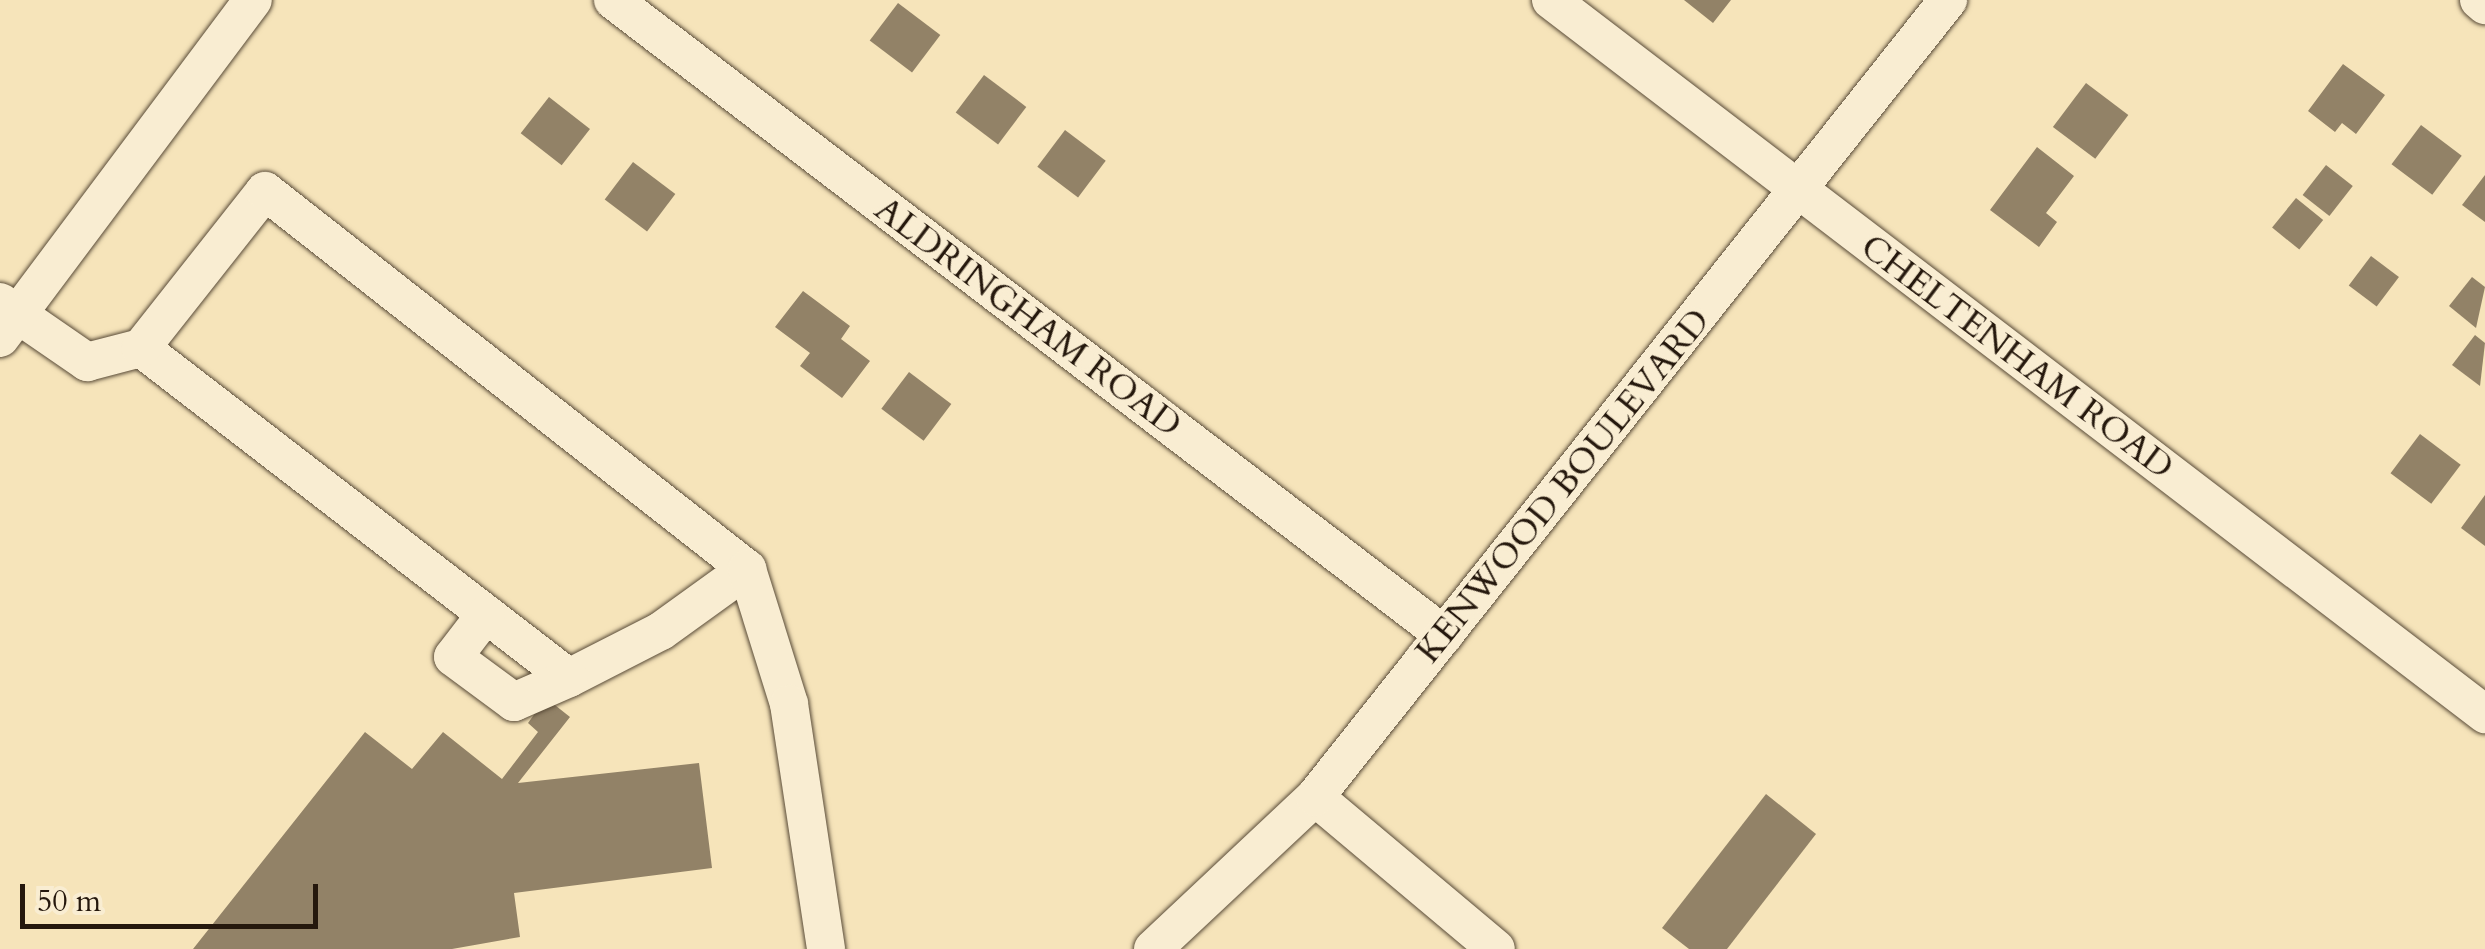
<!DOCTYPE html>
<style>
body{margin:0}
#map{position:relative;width:2485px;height:949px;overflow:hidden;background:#f6e4ba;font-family:Cardo,serif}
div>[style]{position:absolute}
.building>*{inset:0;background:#928267;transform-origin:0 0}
.roads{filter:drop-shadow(0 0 2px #594b38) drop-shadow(0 0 2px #594b38)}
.minor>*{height:38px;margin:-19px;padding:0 19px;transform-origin:19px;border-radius:19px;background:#f9edd2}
span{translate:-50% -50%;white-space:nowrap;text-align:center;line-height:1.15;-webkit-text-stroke:9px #f9edd2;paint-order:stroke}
.street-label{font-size:35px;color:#25180d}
.scale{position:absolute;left:20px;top:884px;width:298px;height:45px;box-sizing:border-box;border:5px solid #25180d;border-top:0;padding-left:12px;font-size:30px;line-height:35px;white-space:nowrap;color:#25180d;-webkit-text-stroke:8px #f9edd2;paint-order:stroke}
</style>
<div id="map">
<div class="building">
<div style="clip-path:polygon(1684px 0,1731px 0,1713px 23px)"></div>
<div style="left:898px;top:3px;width:53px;height:47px;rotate:37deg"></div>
<div style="clip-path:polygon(2343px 64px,2385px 95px,2356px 134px,2342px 123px,2335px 132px,2308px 111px)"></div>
<div style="left:984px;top:75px;width:53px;height:47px;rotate:37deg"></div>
<div style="left:2086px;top:83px;width:53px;height:55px;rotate:37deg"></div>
<div style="left:549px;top:97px;width:52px;height:46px;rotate:38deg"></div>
<div style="left:2421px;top:125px;width:51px;height:49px;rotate:37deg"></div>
<div style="left:1065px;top:130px;width:51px;height:46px;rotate:37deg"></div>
<div style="clip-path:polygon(2037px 147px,2074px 176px,2046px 213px,2057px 222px,2039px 247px,1990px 210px)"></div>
<div style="left:633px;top:162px;width:53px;height:47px;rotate:37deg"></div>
<div style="left:2326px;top:165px;width:34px;height:38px;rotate:38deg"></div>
<div style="clip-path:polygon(2485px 175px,2485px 222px,2462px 205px)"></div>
<div style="left:2296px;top:198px;width:35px;height:38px;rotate:39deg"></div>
<div style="left:2371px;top:256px;width:35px;height:37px;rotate:37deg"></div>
<div style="clip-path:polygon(2472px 277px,2485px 287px,2476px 328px,2449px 306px)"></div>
<div style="clip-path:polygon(803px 291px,850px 326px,841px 339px,870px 361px,842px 398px,800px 366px,810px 353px,775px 327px)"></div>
<div style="clip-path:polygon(2475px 335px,2485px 343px,2480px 386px,2452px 365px)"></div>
<div style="left:909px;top:372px;width:53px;height:46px;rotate:37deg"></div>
<div style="left:2420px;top:434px;width:51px;height:49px;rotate:37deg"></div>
<div style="clip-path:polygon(2485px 495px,2485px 546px,2461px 528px)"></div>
<div style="clip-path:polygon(546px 698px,570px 717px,518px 783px,699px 763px,712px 868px,514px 893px,520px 937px,452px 949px,193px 949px,365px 732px,412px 769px,443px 732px,502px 779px,538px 732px,528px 723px)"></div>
<div style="clip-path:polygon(1766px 794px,1816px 834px,1727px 949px,1689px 949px,1662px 928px)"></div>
</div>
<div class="roads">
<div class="minor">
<div style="left:613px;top:0;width:1046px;rotate:37.38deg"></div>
<div style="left:1551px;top:0;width:1176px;rotate:37.4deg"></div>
<div style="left:2479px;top:0;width:8px;rotate:40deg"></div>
<div style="left:0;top:302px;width:106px;rotate:34.6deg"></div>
<div style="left:87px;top:362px;width:56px;rotate:-14.5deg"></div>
<div style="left:141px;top:348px;width:540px;rotate:37.63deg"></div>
<div style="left:569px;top:678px;width:103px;rotate:-27.1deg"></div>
<div style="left:661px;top:631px;width:106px;rotate:-35.8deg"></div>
<div style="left:0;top:338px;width:422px;rotate:-53.2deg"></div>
<div style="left:141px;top:348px;width:200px;rotate:-51.7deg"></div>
<div style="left:265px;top:191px;width:613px;rotate:38.1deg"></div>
<div style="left:747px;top:569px;width:141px;rotate:72.7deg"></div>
<div style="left:789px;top:704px;width:248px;rotate:81.4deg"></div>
<div style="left:486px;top:614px;width:54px;rotate:127.5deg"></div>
<div style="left:453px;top:657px;width:76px;rotate:36.4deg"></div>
<div style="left:514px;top:702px;width:60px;rotate:-23.6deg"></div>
<div style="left:1315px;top:797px;width:236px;rotate:40deg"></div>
<div style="left:1153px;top:949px;width:222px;rotate:-43.2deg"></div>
<div style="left:1315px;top:797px;width:1018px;rotate:-51.54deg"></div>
</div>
</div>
<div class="street-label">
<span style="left:1028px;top:317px;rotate:37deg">ALDRINGHAM ROAD</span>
<span style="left:2017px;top:357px;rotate:37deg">CHELTENHAM ROAD</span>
<span style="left:1563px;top:486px;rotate:-51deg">KENWOOD BOULEVARD</span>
</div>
<div class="scale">50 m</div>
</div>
